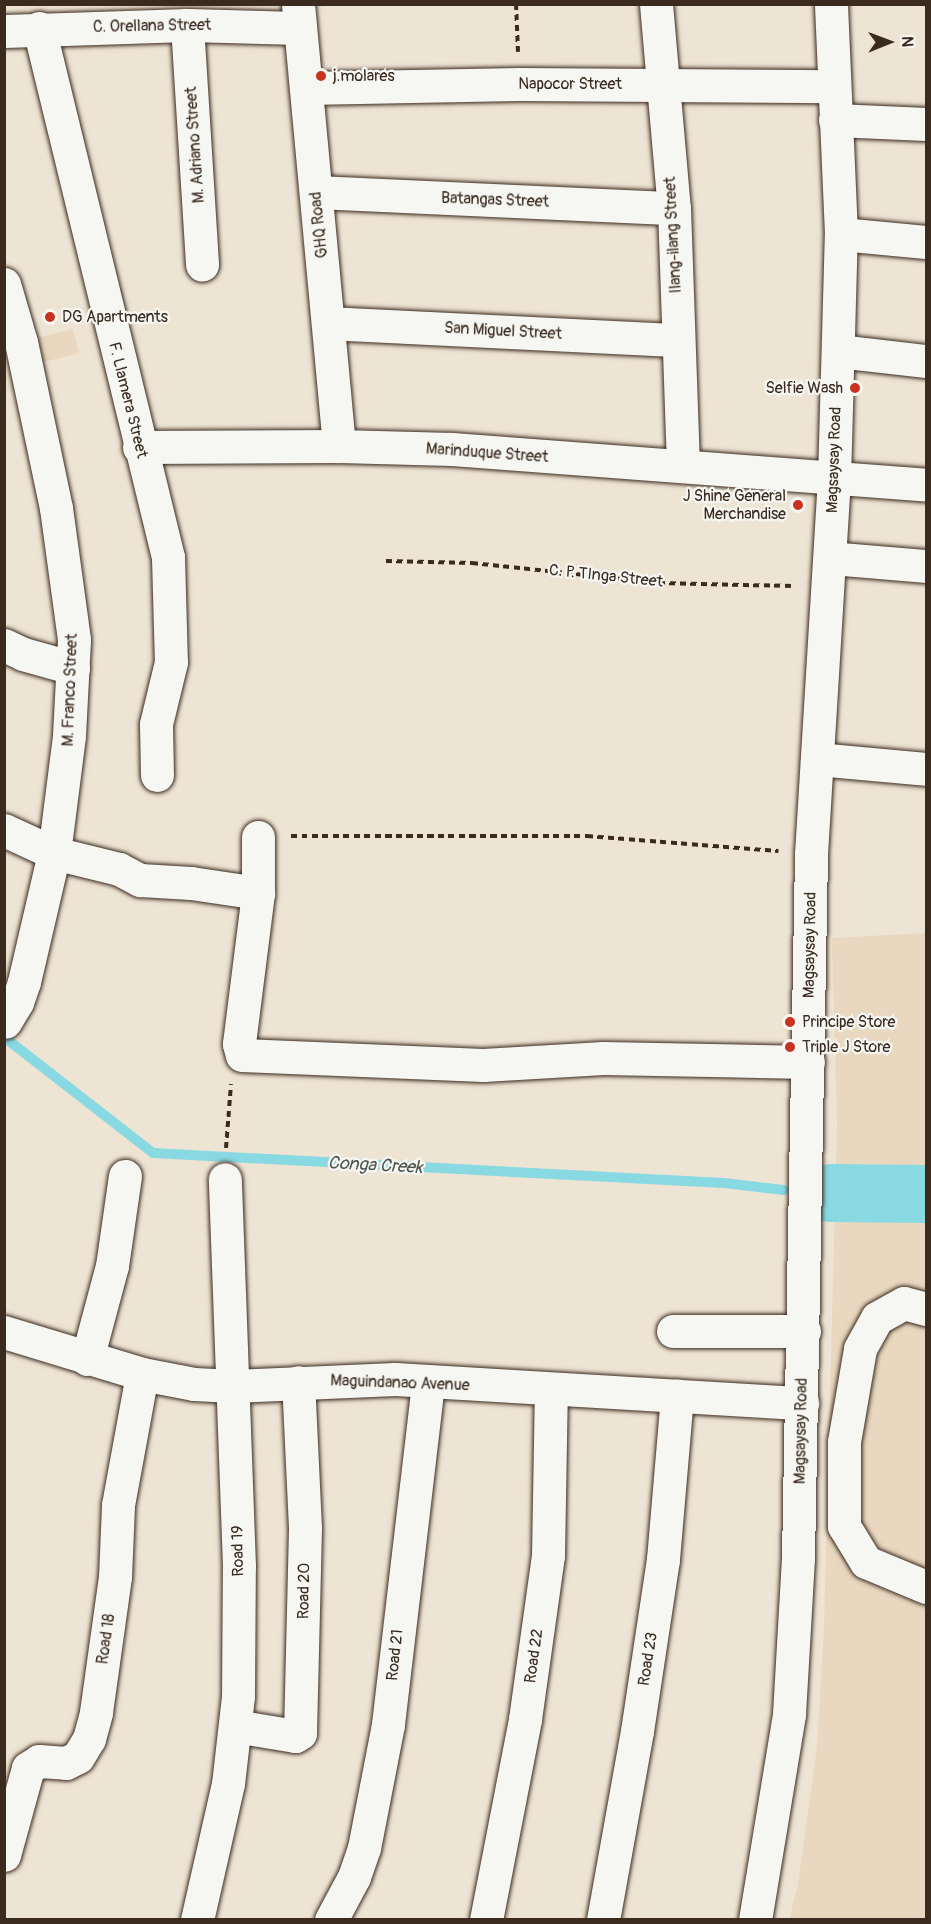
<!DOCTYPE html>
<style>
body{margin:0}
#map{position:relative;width:931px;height:1924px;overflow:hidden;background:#eee4d4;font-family:Pangolin,sans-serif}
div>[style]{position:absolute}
.built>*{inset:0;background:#e9d8bf;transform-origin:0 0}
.stream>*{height:10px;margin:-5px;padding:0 5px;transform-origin:5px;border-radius:5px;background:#88d9e2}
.river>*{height:58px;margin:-29px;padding:0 29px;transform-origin:29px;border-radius:29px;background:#88d9e2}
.path>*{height:4px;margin-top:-2px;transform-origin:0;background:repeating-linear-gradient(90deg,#3b2a1e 0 6px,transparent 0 10.5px)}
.roads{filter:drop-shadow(0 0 2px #3b2a1e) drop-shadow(0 0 2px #3b2a1e)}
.minor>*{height:33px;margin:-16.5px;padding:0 16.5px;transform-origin:16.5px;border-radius:16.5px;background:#f6f6f2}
.dots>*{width:16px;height:16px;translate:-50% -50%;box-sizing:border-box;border:3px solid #f6f6f2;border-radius:50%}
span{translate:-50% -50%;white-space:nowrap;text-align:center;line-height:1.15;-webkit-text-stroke:4.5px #f6f6f2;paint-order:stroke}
.street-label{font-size:16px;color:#3b2a1e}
.poi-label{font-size:16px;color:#3b2a1e}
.left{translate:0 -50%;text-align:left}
.right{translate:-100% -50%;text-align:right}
.water-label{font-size:18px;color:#4e564f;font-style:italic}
.frame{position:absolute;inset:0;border:6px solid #3b2a1e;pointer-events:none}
.north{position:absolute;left:859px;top:12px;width:60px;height:60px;-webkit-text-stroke:4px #f6f6f2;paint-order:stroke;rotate:89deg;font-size:16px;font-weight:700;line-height:24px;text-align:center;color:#3b2a1e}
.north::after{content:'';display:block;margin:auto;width:21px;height:27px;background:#3b2a1e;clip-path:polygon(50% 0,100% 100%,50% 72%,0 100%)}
</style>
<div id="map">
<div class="built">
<div style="left:73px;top:329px;width:25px;height:50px;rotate:76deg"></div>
<div style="clip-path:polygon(926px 933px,926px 1919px,789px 1920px,798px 1884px,817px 1747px,824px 1627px,837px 1125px,832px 938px)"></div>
</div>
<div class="stream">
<div style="left:4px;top:1037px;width:189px;rotate:37.9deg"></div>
<div style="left:153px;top:1153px;width:572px;rotate:3.01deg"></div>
<div style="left:724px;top:1183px;width:60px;rotate:6.7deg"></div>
</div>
<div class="river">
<div style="left:831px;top:1193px;width:95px;rotate:0.6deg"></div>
</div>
<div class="path">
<div style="left:516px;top:4px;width:48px;rotate:87.6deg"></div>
<div style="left:386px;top:561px;width:86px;rotate:1.3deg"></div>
<div style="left:472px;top:563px;width:188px;rotate:6.1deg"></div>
<div style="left:659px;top:583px;width:136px;rotate:1.3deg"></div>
<div style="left:291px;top:836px;width:296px"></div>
<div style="left:587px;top:836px;width:192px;rotate:4.5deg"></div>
<div style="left:226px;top:1148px;width:64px;rotate:-85.5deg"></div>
</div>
<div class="roads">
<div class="minor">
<div style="left:298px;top:4px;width:444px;rotate:84.7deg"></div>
<div style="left:656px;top:4px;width:205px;rotate:85deg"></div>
<div style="left:674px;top:208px;width:258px;rotate:88deg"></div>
<div style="left:187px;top:25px;width:240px;rotate:86.4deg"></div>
<div style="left:39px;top:28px;width:545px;rotate:76.3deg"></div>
<div style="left:168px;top:557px;width:105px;rotate:88.4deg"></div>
<div style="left:171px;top:662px;width:64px;rotate:103.6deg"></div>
<div style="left:156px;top:724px;width:51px;rotate:88.9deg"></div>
<div style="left:4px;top:31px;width:183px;rotate:-1.9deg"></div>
<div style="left:187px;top:25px;width:113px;rotate:1.5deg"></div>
<div style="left:306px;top:88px;width:213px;rotate:-1.1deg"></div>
<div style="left:519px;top:84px;width:315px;rotate:0.4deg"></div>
<div style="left:835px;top:120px;width:91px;rotate:2.5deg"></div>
<div style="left:316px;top:192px;width:358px;rotate:2.6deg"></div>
<div style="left:841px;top:234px;width:85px;rotate:5.4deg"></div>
<div style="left:4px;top:284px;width:60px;rotate:73.7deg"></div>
<div style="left:21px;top:342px;width:170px;rotate:78.1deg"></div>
<div style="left:56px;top:508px;width:133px;rotate:82.2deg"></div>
<div style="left:74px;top:640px;width:96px;rotate:93deg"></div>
<div style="left:69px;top:736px;width:118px;rotate:97.3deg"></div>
<div style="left:54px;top:853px;width:132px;rotate:103.1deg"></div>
<div style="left:24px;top:982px;width:21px;rotate:109deg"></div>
<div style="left:17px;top:1002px;width:23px;rotate:121deg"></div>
<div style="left:328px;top:323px;width:350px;rotate:2.8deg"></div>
<div style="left:838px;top:351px;width:89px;rotate:6.5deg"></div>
<div style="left:139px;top:447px;width:200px;rotate:-0.3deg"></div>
<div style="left:339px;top:446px;width:113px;rotate:1.5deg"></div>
<div style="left:452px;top:449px;width:475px;rotate:4.3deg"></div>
<div style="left:830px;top:558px;width:96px;rotate:4.8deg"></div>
<div style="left:4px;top:645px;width:21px;rotate:25deg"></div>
<div style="left:23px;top:654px;width:52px;rotate:15.6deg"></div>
<div style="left:817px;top:759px;width:109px;rotate:5.2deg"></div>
<div style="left:4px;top:830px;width:55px;rotate:24.7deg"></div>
<div style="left:54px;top:853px;width:67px;rotate:13.8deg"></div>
<div style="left:119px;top:869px;width:24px;rotate:28deg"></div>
<div style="left:140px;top:880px;width:51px;rotate:3.4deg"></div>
<div style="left:191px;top:883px;width:68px;rotate:8.5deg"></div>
<div style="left:258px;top:837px;width:56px;rotate:90deg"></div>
<div style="left:258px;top:893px;width:152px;rotate:97.2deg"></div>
<div style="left:239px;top:1044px;width:11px;rotate:75deg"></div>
<div style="left:242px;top:1055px;width:241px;rotate:2.4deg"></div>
<div style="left:483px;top:1065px;width:120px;rotate:-3.3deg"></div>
<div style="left:603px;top:1058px;width:205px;rotate:1.1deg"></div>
<div style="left:926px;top:1309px;width:23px;rotate:-165deg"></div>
<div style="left:904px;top:1303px;width:31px;rotate:151deg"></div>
<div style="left:877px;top:1318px;width:35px;rotate:119deg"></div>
<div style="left:860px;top:1349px;width:94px;rotate:99.8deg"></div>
<div style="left:844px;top:1442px;width:84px;rotate:90deg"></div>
<div style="left:844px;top:1526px;width:42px;rotate:58.6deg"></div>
<div style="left:866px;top:1562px;width:65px;rotate:22.6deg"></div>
<div style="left:673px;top:1331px;width:131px"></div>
<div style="left:4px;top:1332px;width:144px;rotate:16.9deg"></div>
<div style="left:142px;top:1374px;width:53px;rotate:10.9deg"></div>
<div style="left:194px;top:1384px;width:39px;rotate:3deg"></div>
<div style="left:233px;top:1386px;width:162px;rotate:-2.5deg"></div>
<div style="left:395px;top:1379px;width:408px;rotate:3.4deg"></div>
<div style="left:87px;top:1359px;width:96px;rotate:-75deg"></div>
<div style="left:112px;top:1266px;width:91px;rotate:-81.8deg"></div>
<div style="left:235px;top:1726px;width:61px;rotate:9.5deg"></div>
<div style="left:295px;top:1736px;width:6px;rotate:-31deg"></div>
<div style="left:300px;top:1733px;width:205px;rotate:-88.6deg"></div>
<div style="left:305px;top:1528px;width:146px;rotate:-92.7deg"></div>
<div style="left:4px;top:1855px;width:90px;rotate:-74.6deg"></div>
<div style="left:28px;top:1768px;width:13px;rotate:-32deg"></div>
<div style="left:39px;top:1761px;width:27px;rotate:4deg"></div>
<div style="left:66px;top:1763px;width:13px;rotate:-27deg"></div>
<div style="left:78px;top:1757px;width:21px;rotate:-59deg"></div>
<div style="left:89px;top:1739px;width:28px;rotate:-75deg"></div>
<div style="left:96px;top:1712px;width:136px;rotate:-82deg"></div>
<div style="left:115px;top:1577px;width:72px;rotate:-87.6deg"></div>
<div style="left:118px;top:1505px;width:133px;rotate:-79.6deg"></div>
<div style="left:197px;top:1920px;width:139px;rotate:-77.2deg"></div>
<div style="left:228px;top:1784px;width:89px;rotate:-83.5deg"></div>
<div style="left:238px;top:1696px;width:130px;rotate:-89.6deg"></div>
<div style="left:239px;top:1566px;width:387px;rotate:-92.1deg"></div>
<div style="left:331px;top:1920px;width:49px;rotate:-61.9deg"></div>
<div style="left:354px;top:1877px;width:31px;rotate:-71deg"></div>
<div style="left:364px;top:1848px;width:126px;rotate:-79deg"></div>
<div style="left:388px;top:1724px;width:344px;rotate:-83.3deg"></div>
<div style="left:486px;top:1920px;width:205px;rotate:-79deg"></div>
<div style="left:525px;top:1719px;width:165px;rotate:-82deg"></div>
<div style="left:548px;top:1556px;width:167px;rotate:-89deg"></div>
<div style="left:603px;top:1920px;width:192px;rotate:-79.8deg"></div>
<div style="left:637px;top:1731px;width:174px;rotate:-81.4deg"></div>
<div style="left:663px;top:1559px;width:164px;rotate:-85.1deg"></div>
<div style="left:755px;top:1920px;width:209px;rotate:-80.6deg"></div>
<div style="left:789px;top:1714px;width:156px;rotate:-86.7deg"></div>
<div style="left:798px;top:1558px;width:704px;rotate:-88.94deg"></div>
<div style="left:811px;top:854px;width:376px;rotate:-86.5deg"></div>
<div style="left:834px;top:479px;width:245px;rotate:-88.4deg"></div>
<div style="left:841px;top:234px;width:230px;rotate:-92.5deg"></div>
</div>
</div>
<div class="dots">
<div style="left:321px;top:76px;background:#c8321e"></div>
<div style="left:50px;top:317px;background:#c8321e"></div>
<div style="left:855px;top:388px;background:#c8321e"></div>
<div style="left:798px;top:505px;background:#c8321e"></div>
<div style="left:790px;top:1022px;background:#c8321e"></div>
<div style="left:790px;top:1047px;background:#c8321e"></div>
</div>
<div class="street-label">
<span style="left:152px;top:26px;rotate:-1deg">C. Orellana Street</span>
<span style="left:570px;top:84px">Napocor Street</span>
<span style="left:195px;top:145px;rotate:-94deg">M. Adriano Street</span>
<span style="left:495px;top:200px;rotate:2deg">Batangas Street</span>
<span style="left:319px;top:225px;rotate:-96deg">GHQ Road</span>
<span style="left:673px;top:235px;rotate:-93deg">Ilang-ilang Street</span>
<span style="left:503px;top:331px;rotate:3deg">San Miguel Street</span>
<span style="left:128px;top:400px;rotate:76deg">F. Llamera Street</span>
<span style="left:487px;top:453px;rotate:4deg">Marinduque Street</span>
<span style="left:834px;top:460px;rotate:-88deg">Magsaysay Road</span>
<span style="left:606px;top:576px;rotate:6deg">C. P. TInga Street</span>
<span style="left:70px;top:690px;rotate:-88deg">M. Franco Street</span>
<span style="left:810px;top:945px;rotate:-89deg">Magsaysay Road</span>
<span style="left:400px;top:1383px;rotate:2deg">Maguindanao Avenue</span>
<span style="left:801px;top:1431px;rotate:-89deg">Magsaysay Road</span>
<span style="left:238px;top:1551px;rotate:-91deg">Road 19</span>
<span style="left:304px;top:1591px;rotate:-89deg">Road 20</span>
<span style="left:106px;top:1639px;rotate:-82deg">Road 18</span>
<span style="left:395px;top:1655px;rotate:-84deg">Road 21</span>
<span style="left:534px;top:1656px;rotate:-82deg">Road 22</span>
<span style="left:648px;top:1659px;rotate:-81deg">Road 23</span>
</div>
<div class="poi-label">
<span class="left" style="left:333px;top:76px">j.molares</span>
<span class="left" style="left:62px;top:317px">DG Apartments</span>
<span class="right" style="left:843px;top:388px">Selfie Wash</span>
<span class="right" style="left:786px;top:505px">J Shine General<br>Merchandise</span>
<span class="left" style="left:802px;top:1022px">Principe Store</span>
<span class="left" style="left:802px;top:1047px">Triple J Store</span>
</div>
<div class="water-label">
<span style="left:375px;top:1166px;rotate:3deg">Conga Creek</span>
</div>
<div class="frame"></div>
<div class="north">N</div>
</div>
